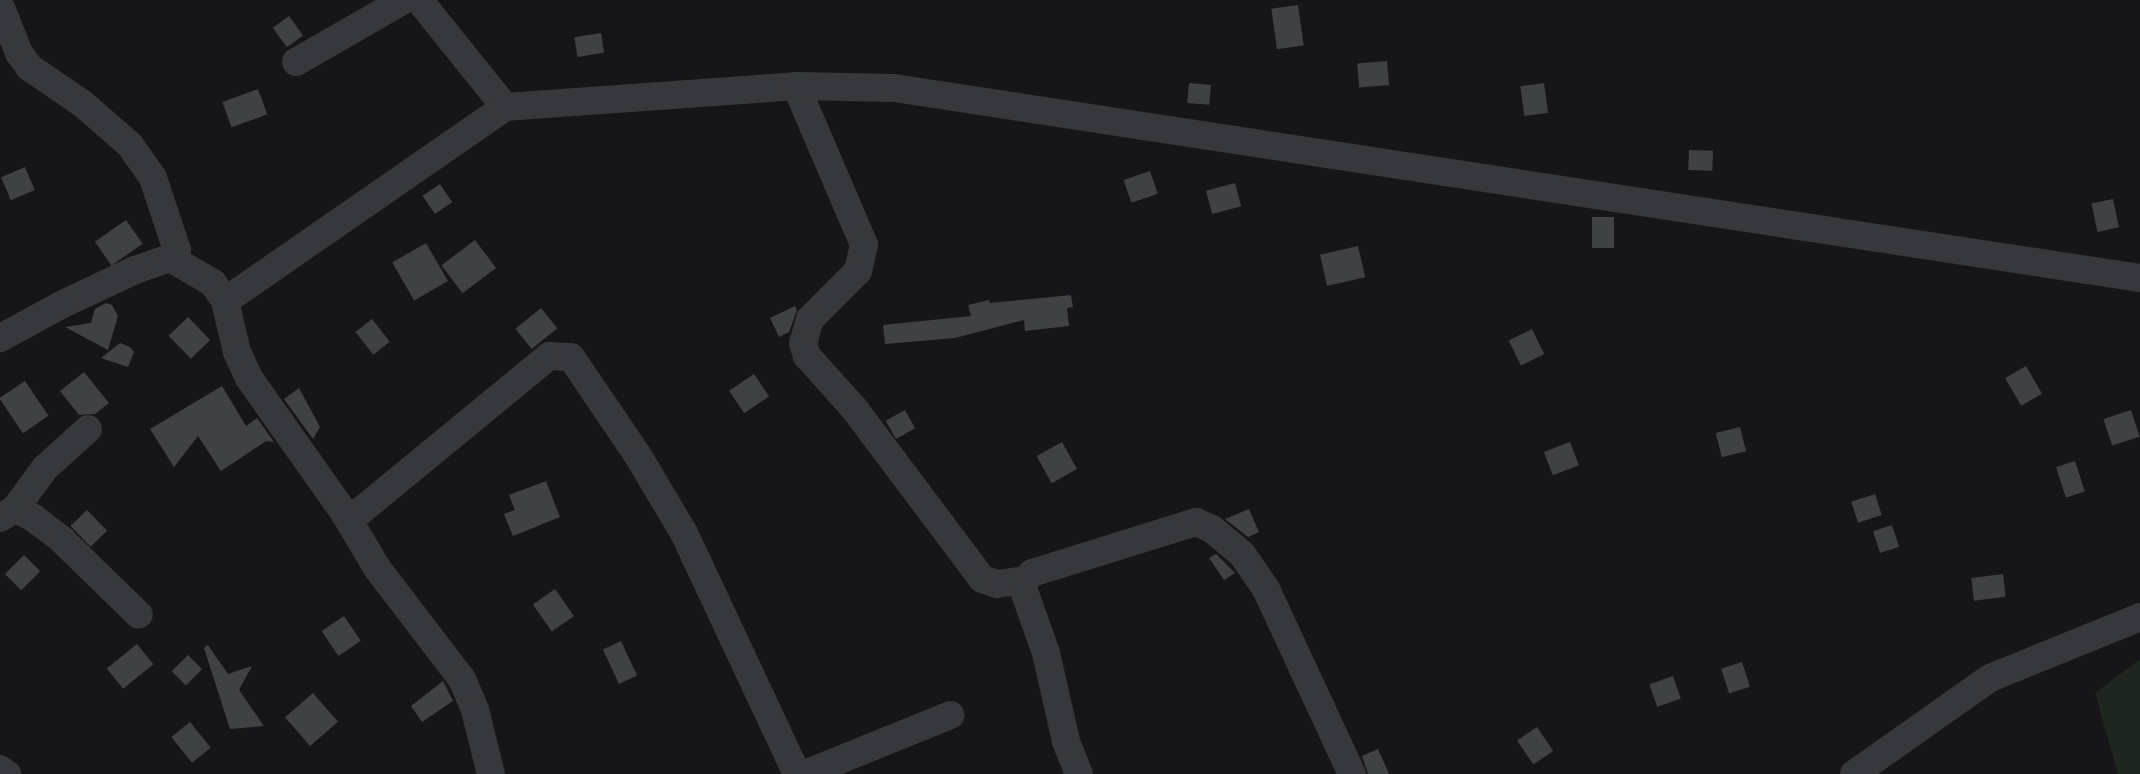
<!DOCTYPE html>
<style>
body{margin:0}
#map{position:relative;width:2140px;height:774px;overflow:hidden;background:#161618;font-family:Signika,sans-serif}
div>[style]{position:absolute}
.green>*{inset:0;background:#1e261f}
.building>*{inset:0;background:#404145;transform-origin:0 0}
.minor>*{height:28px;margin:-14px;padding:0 14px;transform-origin:14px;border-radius:14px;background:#37383d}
span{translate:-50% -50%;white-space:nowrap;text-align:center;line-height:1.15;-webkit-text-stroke:5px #111113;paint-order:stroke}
</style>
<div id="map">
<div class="green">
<div style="clip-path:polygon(2140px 659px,2140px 774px,2118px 774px,2095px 693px)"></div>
</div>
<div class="building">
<div style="left:1298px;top:5px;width:41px;height:27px;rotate:82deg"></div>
<div style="left:289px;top:16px;width:24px;height:20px;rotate:54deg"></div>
<div style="left:601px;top:33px;width:20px;height:27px;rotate:81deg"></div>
<div style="left:1387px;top:61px;width:24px;height:30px;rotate:85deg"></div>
<div style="left:1189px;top:83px;width:22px;height:20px;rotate:5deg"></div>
<div style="left:1544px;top:83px;width:30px;height:24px;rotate:82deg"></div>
<div style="left:258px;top:89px;width:27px;height:38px;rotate:70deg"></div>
<div style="left:1689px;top:150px;width:24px;height:20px;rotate:2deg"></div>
<div style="left:25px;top:167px;width:25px;height:26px;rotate:67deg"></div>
<div style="left:1150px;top:171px;width:24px;height:28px;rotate:71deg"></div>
<div style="left:1235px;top:183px;width:24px;height:30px;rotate:75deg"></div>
<div style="left:440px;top:184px;width:22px;height:21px;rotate:56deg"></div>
<div style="left:2113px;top:199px;width:29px;height:22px;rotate:78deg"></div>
<div style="left:1592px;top:217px;width:22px;height:31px"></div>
<div style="left:126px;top:220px;width:29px;height:38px;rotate:55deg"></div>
<div style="left:475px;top:240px;width:35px;height:42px;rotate:53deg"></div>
<div style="left:426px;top:243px;width:44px;height:39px;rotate:60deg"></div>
<div style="left:1358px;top:246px;width:32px;height:39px;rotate:77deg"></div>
<div style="clip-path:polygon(1071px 295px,1073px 307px,1067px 308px,1069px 326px,1025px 331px,1024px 320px,955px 338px,885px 344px,883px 325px,971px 316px,968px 305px,989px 300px,990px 303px)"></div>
<div style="clip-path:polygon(106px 303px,112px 305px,118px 316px,108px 350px,65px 327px,91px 323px,95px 309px)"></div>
<div style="clip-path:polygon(795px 306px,797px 310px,789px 332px,779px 337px,770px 318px)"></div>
<div style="left:541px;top:308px;width:26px;height:33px;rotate:51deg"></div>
<div style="left:188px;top:317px;width:32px;height:27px;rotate:46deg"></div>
<div style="left:372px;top:319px;width:29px;height:21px;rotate:52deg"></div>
<div style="left:1532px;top:329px;width:28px;height:26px;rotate:64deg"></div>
<div style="clip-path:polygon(120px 343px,130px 347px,134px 352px,128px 367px,101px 358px)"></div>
<div style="left:2026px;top:366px;width:32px;height:24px;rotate:60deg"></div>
<div style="clip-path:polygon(84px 372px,109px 403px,95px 414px,79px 415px,60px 391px)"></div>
<div style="left:754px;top:374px;width:27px;height:30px;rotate:56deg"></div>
<div style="left:25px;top:381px;width:42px;height:31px;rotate:56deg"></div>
<div style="clip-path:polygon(222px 386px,246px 426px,257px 418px,274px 442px,266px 441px,221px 471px,198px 436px,174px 467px,150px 429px)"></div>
<div style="clip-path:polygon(299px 388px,320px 427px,313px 439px,284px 399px)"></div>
<div style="left:905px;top:410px;width:21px;height:22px;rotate:61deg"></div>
<div style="left:2131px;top:410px;width:28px;height:29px;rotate:72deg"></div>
<div style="left:1740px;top:427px;width:25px;height:25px;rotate:76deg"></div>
<div style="left:1062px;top:442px;width:31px;height:29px;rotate:61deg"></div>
<div style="left:1570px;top:442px;width:25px;height:28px;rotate:69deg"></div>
<div style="left:2075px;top:461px;width:32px;height:20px;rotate:72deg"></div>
<div style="clip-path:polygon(546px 481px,560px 517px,513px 536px,504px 514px,515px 510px,509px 495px)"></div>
<div style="left:1875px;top:494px;width:22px;height:25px;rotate:72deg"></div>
<div style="clip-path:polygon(1249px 509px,1259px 532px,1248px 537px,1225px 519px)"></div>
<div style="left:87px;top:510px;width:29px;height:23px;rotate:46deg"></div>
<div style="left:1892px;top:525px;width:23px;height:20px;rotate:72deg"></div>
<div style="clip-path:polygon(1216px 554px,1235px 573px,1224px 580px,1209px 558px)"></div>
<div style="left:24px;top:555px;width:23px;height:27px;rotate:45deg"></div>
<div style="left:2003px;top:574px;width:23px;height:32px;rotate:83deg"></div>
<div style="left:555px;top:589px;width:33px;height:27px;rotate:55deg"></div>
<div style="left:344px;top:616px;width:30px;height:27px;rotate:56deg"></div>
<div style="left:621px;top:641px;width:38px;height:20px;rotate:65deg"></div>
<div style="left:137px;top:644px;width:26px;height:39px;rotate:51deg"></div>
<div style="clip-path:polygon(208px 645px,228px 674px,252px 666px,239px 690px,264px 726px,230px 729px,204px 648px)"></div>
<div style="left:188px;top:655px;width:20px;height:23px;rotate:45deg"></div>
<div style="left:1742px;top:662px;width:26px;height:22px;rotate:72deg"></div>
<div style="left:1673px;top:676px;width:24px;height:25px;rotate:71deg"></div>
<div style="clip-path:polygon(443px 681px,453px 701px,422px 722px,411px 706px)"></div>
<div style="left:313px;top:693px;width:38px;height:37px;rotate:49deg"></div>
<div style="left:190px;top:722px;width:33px;height:24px;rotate:51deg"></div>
<div style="left:1537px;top:727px;width:29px;height:24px;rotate:56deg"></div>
<div style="clip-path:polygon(1378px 749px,1389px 774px,1368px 774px,1362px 756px)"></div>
</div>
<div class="minor">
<div style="left:419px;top:0;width:137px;rotate:51.2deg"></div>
<div style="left:0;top:5px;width:52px;rotate:68.4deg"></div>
<div style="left:19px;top:53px;width:17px;rotate:54deg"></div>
<div style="left:29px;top:67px;width:65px;rotate:34.4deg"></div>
<div style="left:83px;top:104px;width:62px;rotate:41.1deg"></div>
<div style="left:130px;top:145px;width:40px;rotate:55.1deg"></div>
<div style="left:153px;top:178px;width:76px;rotate:71.6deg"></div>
<div style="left:177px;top:250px;width:11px;rotate:131deg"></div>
<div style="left:170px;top:258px;width:37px;rotate:161deg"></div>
<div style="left:135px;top:270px;width:80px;rotate:154.7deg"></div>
<div style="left:63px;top:304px;width:72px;rotate:151.6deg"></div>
<div style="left:296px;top:62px;width:125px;rotate:-29.9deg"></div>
<div style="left:796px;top:86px;width:173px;rotate:66.8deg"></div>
<div style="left:864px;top:245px;width:27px;rotate:103deg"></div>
<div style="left:858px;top:271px;width:68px;rotate:135deg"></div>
<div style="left:810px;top:319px;width:25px;rotate:106deg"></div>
<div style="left:803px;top:343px;width:14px;rotate:73deg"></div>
<div style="left:807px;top:356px;width:69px;rotate:48deg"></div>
<div style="left:853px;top:407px;width:215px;rotate:53.1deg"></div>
<div style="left:982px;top:579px;width:16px;rotate:18deg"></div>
<div style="left:997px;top:584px;width:28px;rotate:-8deg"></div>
<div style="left:170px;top:258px;width:50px;rotate:30.2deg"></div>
<div style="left:213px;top:283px;width:22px;rotate:56deg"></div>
<div style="left:225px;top:301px;width:52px;rotate:76.8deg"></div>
<div style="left:237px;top:352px;width:29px;rotate:65deg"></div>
<div style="left:249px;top:378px;width:166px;rotate:54.8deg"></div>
<div style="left:345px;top:514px;width:10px;rotate:6deg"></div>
<div style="left:355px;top:515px;width:10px;rotate:-37deg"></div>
<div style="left:363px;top:509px;width:241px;rotate:-39.4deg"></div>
<div style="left:549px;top:356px;width:22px;rotate:3deg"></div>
<div style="left:571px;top:357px;width:117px;rotate:55.8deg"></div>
<div style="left:637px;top:454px;width:92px;rotate:59.3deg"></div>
<div style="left:684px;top:533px;width:266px;rotate:64.9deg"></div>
<div style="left:225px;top:301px;width:341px;rotate:-34.7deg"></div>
<div style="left:505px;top:107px;width:292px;rotate:-4.1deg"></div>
<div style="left:796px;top:86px;width:98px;rotate:1.2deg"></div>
<div style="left:894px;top:88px;width:1260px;rotate:8.67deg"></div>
<div style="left:15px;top:509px;width:51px;rotate:-53.8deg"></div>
<div style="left:45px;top:468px;width:58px;rotate:-42.2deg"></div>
<div style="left:345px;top:514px;width:63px;rotate:59.3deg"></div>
<div style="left:377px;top:568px;width:140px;rotate:52.6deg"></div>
<div style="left:462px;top:679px;width:34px;rotate:67deg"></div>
<div style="left:475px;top:710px;width:66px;rotate:76deg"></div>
<div style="left:0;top:518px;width:17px;rotate:-31deg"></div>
<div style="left:15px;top:509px;width:19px;rotate:25deg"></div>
<div style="left:32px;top:517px;width:38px;rotate:37deg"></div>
<div style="left:62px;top:540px;width:107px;rotate:44.2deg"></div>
<div style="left:0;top:769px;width:9px;rotate:36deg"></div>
<div style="left:805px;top:774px;width:157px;rotate:-22.1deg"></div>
<div style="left:1079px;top:774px;width:35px;rotate:-112deg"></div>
<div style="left:1066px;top:741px;width:90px;rotate:-102.8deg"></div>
<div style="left:1046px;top:653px;width:69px;rotate:-109.5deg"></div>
<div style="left:1023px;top:588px;width:8px;rotate:-76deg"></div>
<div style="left:1025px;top:580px;width:10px;rotate:-45deg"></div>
<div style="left:1032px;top:573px;width:172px;rotate:-17.3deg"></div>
<div style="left:1196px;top:522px;width:17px;rotate:24deg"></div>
<div style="left:1212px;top:529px;width:39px;rotate:40deg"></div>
<div style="left:1242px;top:554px;width:42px;rotate:55.6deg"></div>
<div style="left:1266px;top:589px;width:204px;rotate:65.1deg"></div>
<div style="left:1854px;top:774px;width:166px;rotate:-35.2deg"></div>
<div style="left:1990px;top:678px;width:162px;rotate:-22.1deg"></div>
</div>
</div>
